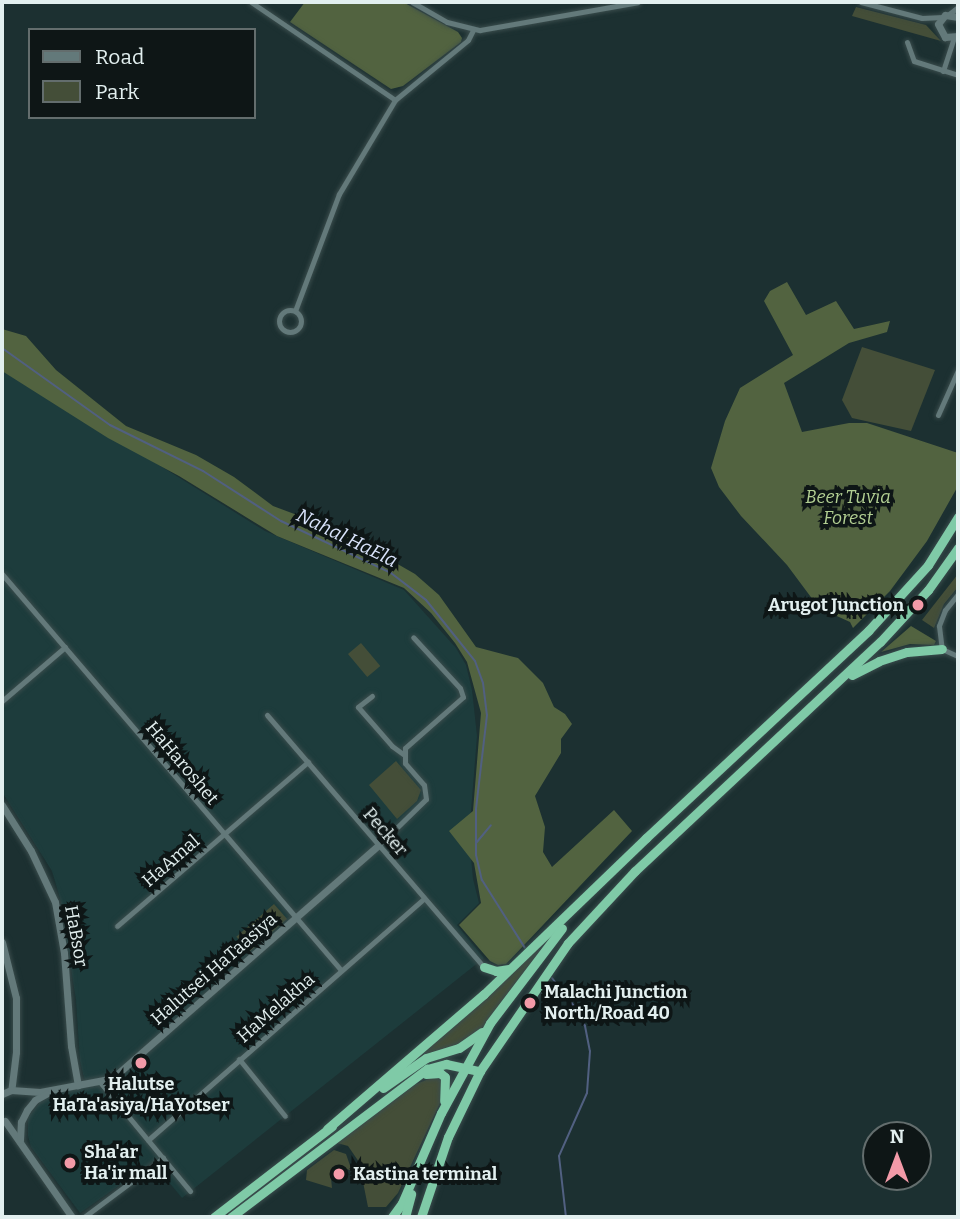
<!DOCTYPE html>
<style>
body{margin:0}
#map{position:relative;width:960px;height:1219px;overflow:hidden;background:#1c3031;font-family:Bitter,serif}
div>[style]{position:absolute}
.built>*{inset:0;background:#1d3c3c}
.green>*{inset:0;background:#444e38;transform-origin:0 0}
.forest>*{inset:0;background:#526340}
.stream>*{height:2px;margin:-1px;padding:0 1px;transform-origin:1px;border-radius:1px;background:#516081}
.roads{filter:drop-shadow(0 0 2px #3a4c4c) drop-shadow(0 0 2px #3a4c4c)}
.street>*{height:5px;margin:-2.5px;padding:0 2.5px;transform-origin:2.5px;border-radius:2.5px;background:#63797a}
.street>.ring{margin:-2.5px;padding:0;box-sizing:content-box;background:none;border:5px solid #63797a;border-radius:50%}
.secondary>*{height:7px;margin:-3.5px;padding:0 3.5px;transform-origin:3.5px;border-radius:3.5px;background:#63797a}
.highway>*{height:9px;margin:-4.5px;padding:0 4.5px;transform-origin:4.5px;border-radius:4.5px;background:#7fcaa7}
.dots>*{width:19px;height:19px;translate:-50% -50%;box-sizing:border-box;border:4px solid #0e1616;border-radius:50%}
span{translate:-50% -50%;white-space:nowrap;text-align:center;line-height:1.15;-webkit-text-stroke:7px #0e1616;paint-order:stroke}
.park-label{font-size:18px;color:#b3d093;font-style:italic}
.poi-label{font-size:18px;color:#e2efef;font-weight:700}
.right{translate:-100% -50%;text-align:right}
.left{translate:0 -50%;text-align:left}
.street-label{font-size:18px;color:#e2efef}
.water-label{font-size:19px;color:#dae4fc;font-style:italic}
.frame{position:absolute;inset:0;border:4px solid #e2efef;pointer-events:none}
.legend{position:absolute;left:28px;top:28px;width:228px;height:91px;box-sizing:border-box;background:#0e1616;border:2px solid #636d6d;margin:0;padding:9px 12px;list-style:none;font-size:21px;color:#e2efef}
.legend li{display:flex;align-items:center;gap:14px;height:35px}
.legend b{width:35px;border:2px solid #636d6d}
.north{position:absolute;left:862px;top:1121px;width:70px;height:70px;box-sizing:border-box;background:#0e1616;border:2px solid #636d6d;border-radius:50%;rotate:0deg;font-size:19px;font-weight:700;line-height:28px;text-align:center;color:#e2efef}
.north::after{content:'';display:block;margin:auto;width:24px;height:32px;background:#f39aa8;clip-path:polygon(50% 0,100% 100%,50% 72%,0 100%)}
</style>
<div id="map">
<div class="built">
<div style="clip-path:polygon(2px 371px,19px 378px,265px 531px,404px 590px,456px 648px,466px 665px,472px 690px,477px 736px,469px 836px,473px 879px,479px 903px,457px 925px,484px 958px,182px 1198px,152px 1162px,80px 1213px,31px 1147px,28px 1136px,28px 1118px,40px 1102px,75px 1088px,92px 1087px,84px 1078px,80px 1061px,76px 1000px,60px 898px,52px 871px,2px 792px)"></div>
</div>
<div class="green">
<div style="clip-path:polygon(856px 7px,926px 25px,941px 41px,852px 16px)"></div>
<div style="clip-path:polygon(862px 347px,935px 370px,911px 431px,852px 418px,842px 400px)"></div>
<div style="clip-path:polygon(958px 574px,958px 587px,944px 604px,934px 628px,922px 620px)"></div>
<div style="left:361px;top:643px;width:30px;height:17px;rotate:50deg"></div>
<div style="clip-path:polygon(396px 761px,421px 790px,417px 801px,397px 819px,369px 785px)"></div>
<div style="left:274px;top:904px;width:20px;height:50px;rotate:49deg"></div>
<div style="clip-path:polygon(537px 948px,541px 950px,484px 1027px,468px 1041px,404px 1071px,401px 1069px)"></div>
<div style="clip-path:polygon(434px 1077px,441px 1079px,440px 1103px,398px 1193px,386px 1207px,368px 1207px,359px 1162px,348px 1146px,337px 1143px,416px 1084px)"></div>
<div style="clip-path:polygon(334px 1150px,346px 1154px,352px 1171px,344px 1168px,331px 1178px,332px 1188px,306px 1180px,307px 1170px)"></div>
</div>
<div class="forest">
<div style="clip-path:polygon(305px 2px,403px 2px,458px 32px,462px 38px,461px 42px,403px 86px,391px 89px,290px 22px)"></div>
<div style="clip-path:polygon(787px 282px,806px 315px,836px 301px,854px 329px,890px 321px,887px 332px,849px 343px,784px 383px,802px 432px,849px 423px,867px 423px,958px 453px,958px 486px,927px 541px,890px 591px,853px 628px,850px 622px,819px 608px,787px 565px,741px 516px,719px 487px,711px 468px,725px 421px,740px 388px,793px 355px,764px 301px,770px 291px)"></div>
<div style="clip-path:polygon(2px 329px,26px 336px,56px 370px,126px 426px,196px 455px,234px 477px,273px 506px,340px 531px,415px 574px,439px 595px,476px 647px,518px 658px,543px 683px,554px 707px,565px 714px,572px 724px,561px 739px,561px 753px,535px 796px,545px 827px,543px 852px,552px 867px,614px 810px,632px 831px,506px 964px,498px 965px,490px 961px,459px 925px,481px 903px,474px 863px,449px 831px,473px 811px,481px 713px,467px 662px,455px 643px,431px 613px,404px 588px,277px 536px,179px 476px,108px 438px,2px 371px)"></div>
<div style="clip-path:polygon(911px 626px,936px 641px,934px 645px,910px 644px,881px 652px)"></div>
</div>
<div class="stream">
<div style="left:2px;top:348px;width:133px;rotate:35.5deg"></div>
<div style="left:110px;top:425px;width:104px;rotate:26.3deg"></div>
<div style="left:203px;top:471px;width:93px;rotate:32.7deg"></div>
<div style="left:281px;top:521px;width:122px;rotate:25.3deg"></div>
<div style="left:391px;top:573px;width:44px;rotate:37.6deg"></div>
<div style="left:426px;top:600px;width:78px;rotate:51.2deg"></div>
<div style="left:475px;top:661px;width:23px;rotate:70deg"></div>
<div style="left:483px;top:683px;width:32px;rotate:83deg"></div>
<div style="left:487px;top:715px;width:95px;rotate:96.7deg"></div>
<div style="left:476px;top:809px;width:46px;rotate:90deg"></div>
<div style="left:476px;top:855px;width:26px;rotate:77deg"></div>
<div style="left:482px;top:880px;width:80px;rotate:57.7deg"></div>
<div style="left:476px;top:843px;width:23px;rotate:-50deg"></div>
<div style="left:552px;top:978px;width:37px;rotate:52deg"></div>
<div style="left:575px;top:1007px;width:21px;rotate:62deg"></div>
<div style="left:585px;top:1026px;width:25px;rotate:79deg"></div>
<div style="left:590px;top:1051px;width:42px;rotate:94.1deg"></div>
<div style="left:587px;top:1093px;width:69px;rotate:114deg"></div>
<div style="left:559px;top:1156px;width:61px;rotate:83.5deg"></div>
</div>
<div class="roads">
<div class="street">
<div style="left:251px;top:2px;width:174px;rotate:34.2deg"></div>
<div style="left:412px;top:2px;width:40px;rotate:29.7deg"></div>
<div style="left:447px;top:22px;width:34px;rotate:14deg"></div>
<div style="left:480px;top:30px;width:160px;rotate:-10deg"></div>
<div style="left:861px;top:2px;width:63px;rotate:14.7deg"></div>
<div style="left:922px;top:18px;width:21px;rotate:-3deg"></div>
<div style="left:949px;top:14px;width:11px;rotate:-38deg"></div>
<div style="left:907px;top:42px;width:20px;rotate:70deg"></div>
<div style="left:914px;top:61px;width:46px;rotate:17.7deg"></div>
<div style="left:943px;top:71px;width:35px;rotate:-72deg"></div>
<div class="ring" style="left:279px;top:310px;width:17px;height:17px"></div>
<div style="left:295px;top:311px;width:125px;rotate:-69.4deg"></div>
<div style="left:339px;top:194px;width:109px;rotate:-59.2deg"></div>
<div style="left:395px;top:100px;width:94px;rotate:-39.4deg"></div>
<div style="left:468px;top:40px;width:11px;rotate:-63deg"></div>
<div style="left:938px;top:415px;width:49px;rotate:-66deg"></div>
<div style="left:2px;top:574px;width:521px;rotate:49.43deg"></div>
<div style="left:958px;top:594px;width:21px;rotate:129deg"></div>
<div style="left:945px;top:610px;width:17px;rotate:111deg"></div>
<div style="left:939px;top:626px;width:23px;rotate:83deg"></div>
<div style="left:942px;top:649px;width:17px;rotate:24deg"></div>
<div style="left:372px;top:696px;width:18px;rotate:142deg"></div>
<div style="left:358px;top:707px;width:52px;rotate:48.9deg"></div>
<div style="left:392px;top:746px;width:14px;rotate:36deg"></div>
<div style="left:2px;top:701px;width:83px;rotate:-40.6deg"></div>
<div style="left:267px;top:715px;width:333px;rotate:49.3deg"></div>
<div style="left:378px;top:846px;width:67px;rotate:-44.4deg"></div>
<div style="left:426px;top:799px;width:14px;rotate:-98deg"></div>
<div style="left:424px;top:785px;width:29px;rotate:-131deg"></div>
<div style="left:405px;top:763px;width:15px;rotate:-90deg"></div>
<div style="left:405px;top:748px;width:77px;rotate:-41.3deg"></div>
<div style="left:463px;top:697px;width:9px;rotate:-108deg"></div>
<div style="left:460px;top:688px;width:69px;rotate:-132.7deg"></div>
<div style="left:117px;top:926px;width:252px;rotate:-40.7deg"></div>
<div style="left:239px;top:1059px;width:73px;rotate:51.1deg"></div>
<div style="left:99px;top:1081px;width:143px;rotate:50.4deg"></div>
<div style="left:148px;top:1140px;width:367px;rotate:-41.2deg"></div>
<div style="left:84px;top:1217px;width:99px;rotate:-36.8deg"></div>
</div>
<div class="secondary">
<div style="left:958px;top:17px;width:13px;rotate:-171deg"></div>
<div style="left:945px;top:15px;width:11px;rotate:128deg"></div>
<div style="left:938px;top:24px;width:15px;rotate:62deg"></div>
<div style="left:945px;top:37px;width:13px;rotate:-4deg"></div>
<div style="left:2px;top:805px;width:54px;rotate:57.8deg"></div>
<div style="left:31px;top:851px;width:56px;rotate:64.8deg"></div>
<div style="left:55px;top:902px;width:52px;rotate:80deg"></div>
<div style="left:64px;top:953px;width:93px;rotate:85.7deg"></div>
<div style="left:71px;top:1046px;width:40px;rotate:80deg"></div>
<div style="left:2px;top:942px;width:58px;rotate:76deg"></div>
<div style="left:16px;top:998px;width:54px;rotate:90deg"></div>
<div style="left:16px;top:1052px;width:38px;rotate:97deg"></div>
<div style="left:2px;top:1094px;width:10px;rotate:-24deg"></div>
<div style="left:11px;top:1090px;width:29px;rotate:4deg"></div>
<div style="left:40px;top:1092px;width:65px;rotate:-10.6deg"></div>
<div style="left:104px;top:1080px;width:13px;rotate:-23deg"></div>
<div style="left:116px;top:1075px;width:348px;rotate:-41.2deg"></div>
<div style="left:5px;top:1121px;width:117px;rotate:55.1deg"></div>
<div style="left:20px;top:1140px;width:18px;rotate:-87deg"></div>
<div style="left:21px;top:1122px;width:13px;rotate:-63deg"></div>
<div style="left:27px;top:1110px;width:13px;rotate:-51deg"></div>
<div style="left:35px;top:1100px;width:13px;rotate:-29deg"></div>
</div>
<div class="highway">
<div style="left:852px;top:675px;width:30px;rotate:-27deg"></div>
<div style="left:879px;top:661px;width:29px;rotate:-18deg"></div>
<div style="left:907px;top:652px;width:35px;rotate:-5deg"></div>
<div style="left:484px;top:967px;width:13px;rotate:18deg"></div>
<div style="left:496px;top:971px;width:13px;rotate:-9deg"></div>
<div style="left:426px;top:1074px;width:14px;rotate:-4deg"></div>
<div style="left:440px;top:1073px;width:6px;rotate:39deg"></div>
<div style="left:445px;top:1077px;width:24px;rotate:92deg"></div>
<div style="left:383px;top:1088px;width:52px;rotate:-34.9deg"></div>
<div style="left:426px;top:1058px;width:34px;rotate:-17deg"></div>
<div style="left:459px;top:1048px;width:28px;rotate:-35deg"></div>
<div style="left:327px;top:1129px;width:207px;rotate:-40.7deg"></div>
<div style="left:484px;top:994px;width:225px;rotate:-43.9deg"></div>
<div style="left:646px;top:838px;width:304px;rotate:-43deg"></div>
<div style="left:868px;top:631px;width:89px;rotate:-47.7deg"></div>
<div style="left:928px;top:565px;width:57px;rotate:-58deg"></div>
<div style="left:214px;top:1217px;width:149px;rotate:-37.6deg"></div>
<div style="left:231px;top:1217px;width:246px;rotate:-37.1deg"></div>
<div style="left:427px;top:1069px;width:20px;rotate:-15deg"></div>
<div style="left:446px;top:1064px;width:35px;rotate:12deg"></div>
<div style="left:392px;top:1217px;width:17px;rotate:-54deg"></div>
<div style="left:402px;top:1203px;width:98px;rotate:-66.6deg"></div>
<div style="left:441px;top:1113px;width:102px;rotate:-61.4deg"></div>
<div style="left:490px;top:1023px;width:119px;rotate:-52.8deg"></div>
<div style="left:405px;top:1217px;width:24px;rotate:-75deg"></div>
<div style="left:421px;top:1217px;width:84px;rotate:-71.4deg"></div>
<div style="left:448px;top:1137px;width:73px;rotate:-64.1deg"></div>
<div style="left:480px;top:1071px;width:155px;rotate:-55.5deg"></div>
<div style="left:568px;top:943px;width:98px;rotate:-47.1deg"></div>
<div style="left:635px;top:871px;width:335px;rotate:-43.1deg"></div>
<div style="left:880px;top:642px;width:71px;rotate:-47.3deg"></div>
<div style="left:928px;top:590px;width:52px;rotate:-54.5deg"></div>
</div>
</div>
<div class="dots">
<div style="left:918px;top:605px;background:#f39aa8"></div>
<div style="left:530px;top:1003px;background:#f39aa8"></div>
<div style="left:141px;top:1063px;background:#f39aa8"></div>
<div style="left:70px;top:1163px;background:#f39aa8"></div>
<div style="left:339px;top:1174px;background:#f39aa8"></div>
</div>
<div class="park-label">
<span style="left:848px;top:508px">Beer Tuvia<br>Forest</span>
</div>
<div class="poi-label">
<span class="right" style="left:904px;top:605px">Arugot Junction</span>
<span class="left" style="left:544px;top:1003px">Malachi Junction<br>North/Road 40</span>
<span style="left:141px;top:1095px">Halutse<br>HaTa'asiya/HaYotser</span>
<span class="left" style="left:84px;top:1163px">Sha'ar<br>Ha'ir mall</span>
<span class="left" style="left:353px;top:1174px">Kastina terminal</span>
</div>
<div class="street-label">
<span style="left:182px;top:763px;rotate:50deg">HaHaroshet</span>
<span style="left:385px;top:832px;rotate:49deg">Pecker</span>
<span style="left:171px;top:861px;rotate:-41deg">HaAmal</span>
<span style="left:76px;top:936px;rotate:80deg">HaBsor</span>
<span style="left:214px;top:969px;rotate:-41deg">Halutsei HaTaasiya</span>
<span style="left:276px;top:1008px;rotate:-41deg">HaMelakha</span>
</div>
<div class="water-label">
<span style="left:347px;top:538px;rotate:26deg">Nahal HaEla</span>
</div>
<div class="frame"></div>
<ul class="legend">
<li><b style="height:9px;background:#63797a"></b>Road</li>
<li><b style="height:19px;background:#444e38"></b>Park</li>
</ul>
<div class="north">N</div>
</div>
